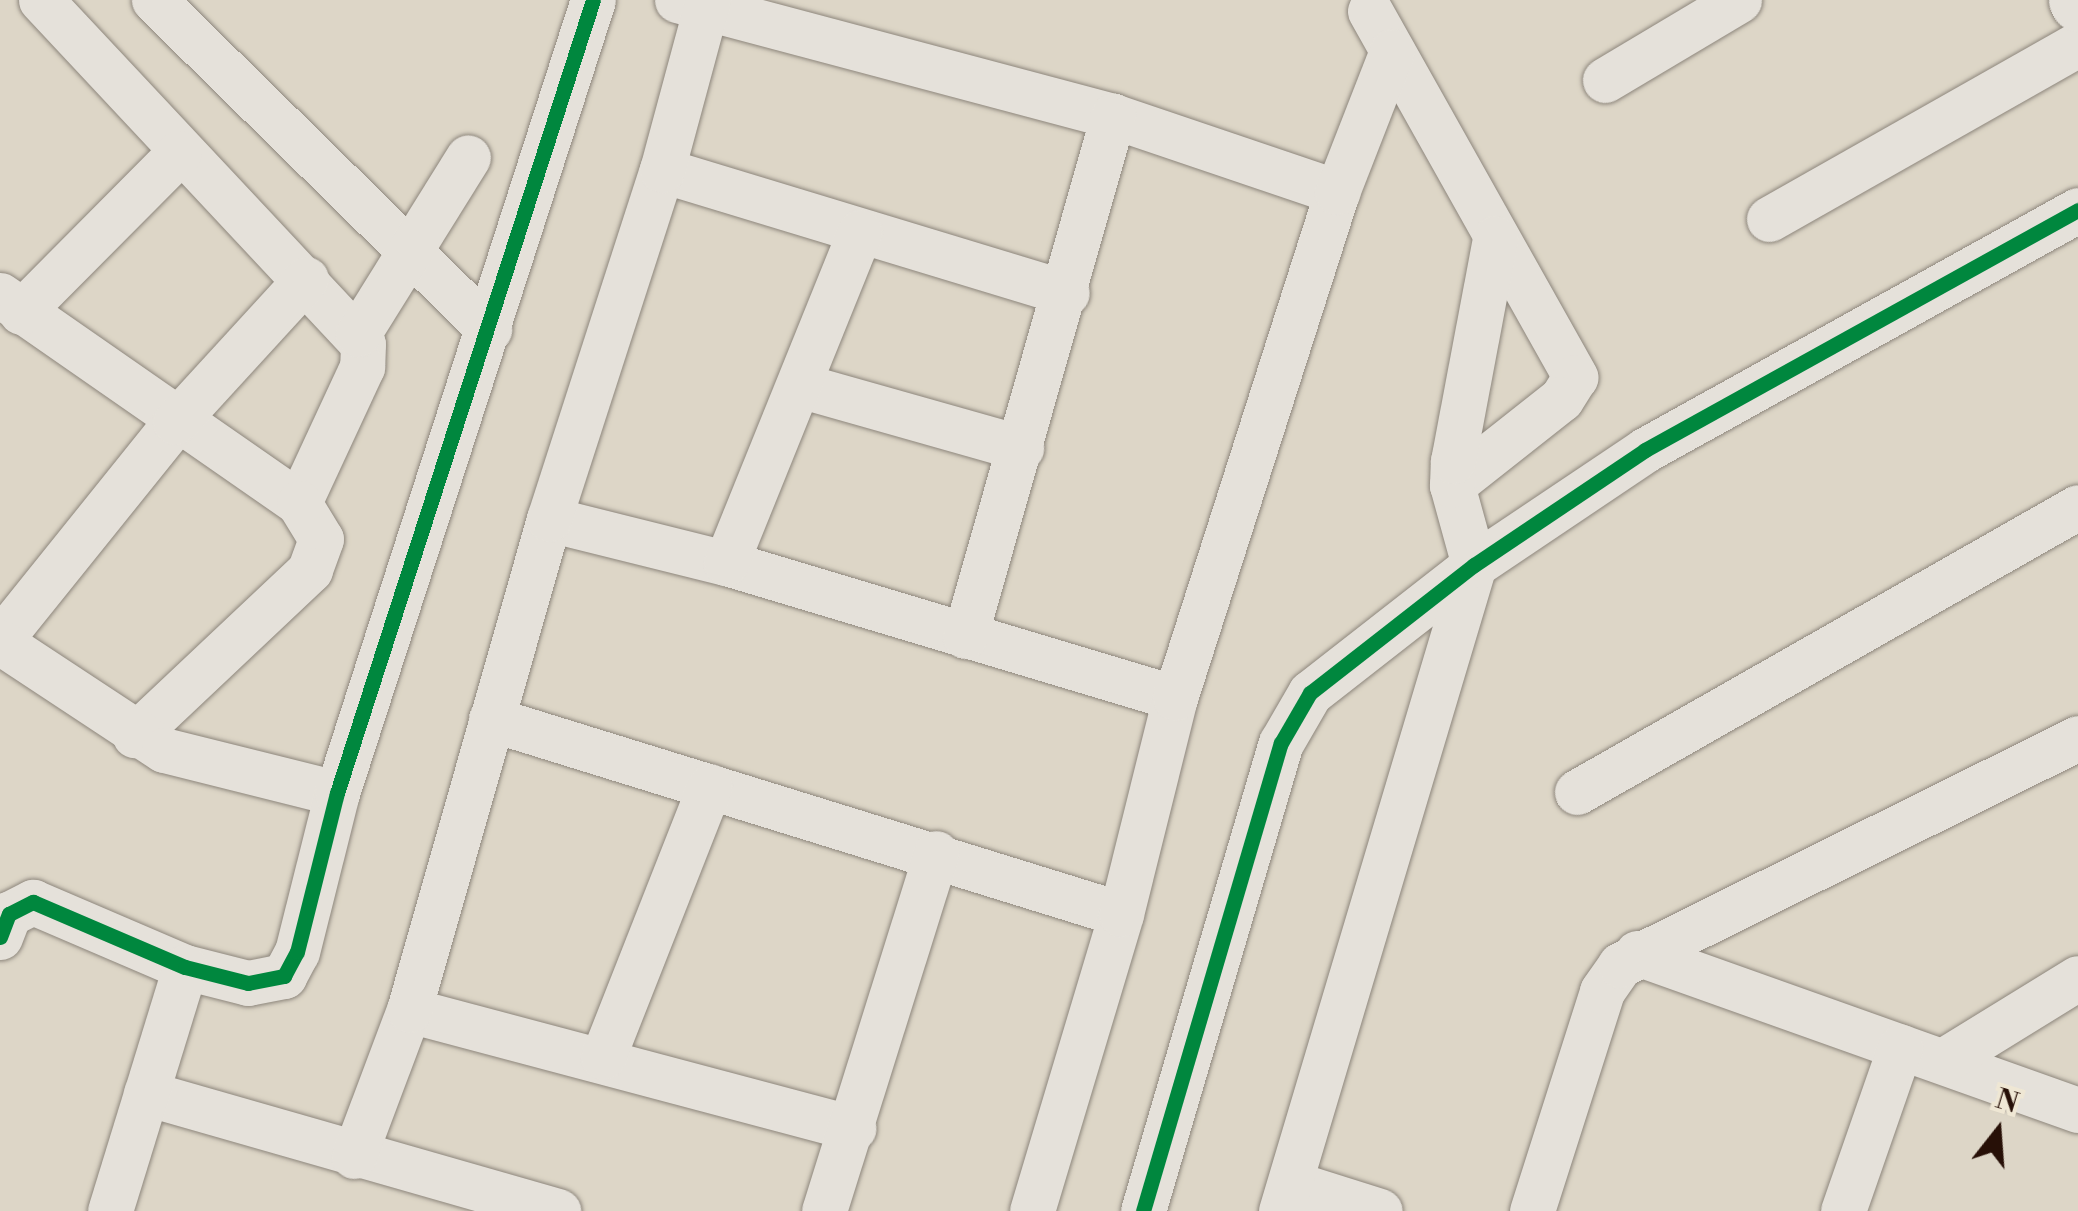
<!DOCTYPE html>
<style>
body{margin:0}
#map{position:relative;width:2078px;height:1211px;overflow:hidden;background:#ddd6c7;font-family:"Libre Bodoni",serif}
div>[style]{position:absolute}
.roads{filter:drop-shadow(0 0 2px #8d867c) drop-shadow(0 0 2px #8d867c)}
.street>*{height:45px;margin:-22.5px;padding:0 22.5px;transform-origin:22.5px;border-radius:22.5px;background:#e5e1da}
.secondary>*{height:55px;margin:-27.5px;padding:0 27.5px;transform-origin:27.5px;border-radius:27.5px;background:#e5e1da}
.cycleway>*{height:15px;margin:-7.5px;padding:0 7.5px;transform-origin:7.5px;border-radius:7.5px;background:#00873e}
span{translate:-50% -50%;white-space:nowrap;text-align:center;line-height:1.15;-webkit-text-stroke:10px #efe7d4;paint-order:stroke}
.north{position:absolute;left:1948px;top:1081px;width:100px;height:100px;-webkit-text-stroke:8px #efe7d4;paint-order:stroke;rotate:17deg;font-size:28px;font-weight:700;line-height:40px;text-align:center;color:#271007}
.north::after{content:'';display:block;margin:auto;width:35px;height:45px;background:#271007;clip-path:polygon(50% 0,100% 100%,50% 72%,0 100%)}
</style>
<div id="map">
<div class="roads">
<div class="street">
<div style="left:41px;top:0;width:471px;rotate:46.9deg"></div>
<div style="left:363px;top:344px;width:23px;rotate:92deg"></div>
<div style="left:362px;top:367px;width:150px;rotate:114.9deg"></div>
<div style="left:154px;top:0;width:470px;rotate:44.5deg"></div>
<div style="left:677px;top:0;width:451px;rotate:14.9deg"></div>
<div style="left:1113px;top:116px;width:237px;rotate:18.7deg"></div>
<div style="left:1370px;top:11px;width:420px;rotate:60.7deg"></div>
<div style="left:1575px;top:377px;width:26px;rotate:122deg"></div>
<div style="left:1561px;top:399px;width:139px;rotate:141.7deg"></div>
<div style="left:1605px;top:80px;width:156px;rotate:-30.8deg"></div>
<div style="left:662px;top:170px;width:423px;rotate:16.9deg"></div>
<div style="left:1769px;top:219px;width:355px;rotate:-29.5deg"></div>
<div style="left:0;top:295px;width:364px;rotate:34.8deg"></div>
<div style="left:299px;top:503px;width:42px;rotate:58.6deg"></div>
<div style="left:321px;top:539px;width:33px;rotate:110deg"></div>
<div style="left:310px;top:570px;width:241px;rotate:136.7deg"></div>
<div style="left:21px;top:312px;width:224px;rotate:-45.2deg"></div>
<div style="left:358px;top:334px;width:208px;rotate:-58.1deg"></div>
<div style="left:799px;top:385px;width:231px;rotate:15.8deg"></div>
<div style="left:549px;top:519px;width:182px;rotate:14deg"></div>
<div style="left:726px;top:563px;width:469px;rotate:16.7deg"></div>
<div style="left:726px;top:563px;width:357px;rotate:-68deg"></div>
<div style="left:965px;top:636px;width:541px;rotate:-74.11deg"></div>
<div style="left:0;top:640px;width:280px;rotate:-51.2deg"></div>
<div style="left:175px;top:422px;width:194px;rotate:-47.5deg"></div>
<div style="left:0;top:642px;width:196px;rotate:33.4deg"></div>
<div style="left:164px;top:750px;width:178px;rotate:14deg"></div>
<div style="left:491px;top:719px;width:659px;rotate:17.2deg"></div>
<div style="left:1577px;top:792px;width:576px;rotate:-29.63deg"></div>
<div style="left:0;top:937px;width:25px;rotate:-69deg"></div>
<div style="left:9px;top:914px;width:27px;rotate:-27deg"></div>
<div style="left:33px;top:902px;width:165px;rotate:23.2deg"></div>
<div style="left:185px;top:967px;width:65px;rotate:14.3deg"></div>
<div style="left:248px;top:983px;width:37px;rotate:-11deg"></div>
<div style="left:284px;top:976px;width:27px;rotate:-62deg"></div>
<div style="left:297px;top:952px;width:164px;rotate:-75.9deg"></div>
<div style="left:337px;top:793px;width:833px;rotate:-72.11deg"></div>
<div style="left:1637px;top:953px;width:468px;rotate:19.6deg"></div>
<div style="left:409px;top:1010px;width:460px;rotate:14.9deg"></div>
<div style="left:603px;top:1057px;width:291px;rotate:-68.5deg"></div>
<div style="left:1943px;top:1061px;width:158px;rotate:-31.6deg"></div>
<div style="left:146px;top:1093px;width:429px;rotate:16deg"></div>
<div style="left:354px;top:1156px;width:156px;rotate:-69.4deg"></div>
<div style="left:409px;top:1010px;width:511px;rotate:-74.09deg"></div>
<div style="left:549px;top:519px;width:367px;rotate:-72.1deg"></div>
<div style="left:662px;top:170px;width:176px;rotate:-74.9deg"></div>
<div style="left:1291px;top:1183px;width:93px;rotate:17.5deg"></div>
<div style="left:110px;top:1211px;width:255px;rotate:-72.9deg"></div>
<div style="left:824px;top:1211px;width:375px;rotate:-72.6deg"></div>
<div style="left:1032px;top:1211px;width:310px;rotate:-73.3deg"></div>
<div style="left:1121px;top:914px;width:223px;rotate:-76deg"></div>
<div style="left:1175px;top:698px;width:531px;rotate:-72.25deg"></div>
<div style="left:1337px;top:192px;width:151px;rotate:-68.7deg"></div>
<div style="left:1143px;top:1211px;width:488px;rotate:-73.6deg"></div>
<div style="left:1281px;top:743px;width:58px;rotate:-59.9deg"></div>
<div style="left:1310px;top:693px;width:208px;rotate:-38deg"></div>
<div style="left:1474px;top:565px;width:206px;rotate:-33.9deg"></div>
<div style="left:1645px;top:450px;width:495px;rotate:-29deg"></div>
<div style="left:1281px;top:1211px;width:674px;rotate:-73.37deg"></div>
<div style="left:1474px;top:565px;width:83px;rotate:-105.4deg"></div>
<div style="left:1452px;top:485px;width:24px;rotate:-88deg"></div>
<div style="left:1453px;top:461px;width:227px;rotate:-79.3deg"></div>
<div style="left:1532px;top:1211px;width:231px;rotate:-72.3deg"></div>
<div style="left:1602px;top:991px;width:32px;rotate:-55deg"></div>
<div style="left:1620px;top:965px;width:511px;rotate:-26.36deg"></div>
<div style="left:1843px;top:1211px;width:174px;rotate:-70.8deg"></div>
</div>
<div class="secondary">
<div style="left:2076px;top:0;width:4px;rotate:63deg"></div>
</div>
</div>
<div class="cycleway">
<div style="left:0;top:937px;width:25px;rotate:-69deg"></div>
<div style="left:9px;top:914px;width:27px;rotate:-27deg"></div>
<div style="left:33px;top:902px;width:165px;rotate:23.2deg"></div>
<div style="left:185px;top:967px;width:65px;rotate:14.3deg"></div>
<div style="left:248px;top:983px;width:37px;rotate:-11deg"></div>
<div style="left:284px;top:976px;width:27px;rotate:-62deg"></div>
<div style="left:297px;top:952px;width:164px;rotate:-75.9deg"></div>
<div style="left:337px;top:793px;width:833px;rotate:-72.11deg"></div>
<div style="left:1143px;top:1211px;width:488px;rotate:-73.6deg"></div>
<div style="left:1281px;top:743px;width:58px;rotate:-59.9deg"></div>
<div style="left:1310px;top:693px;width:208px;rotate:-38deg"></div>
<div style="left:1474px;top:565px;width:206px;rotate:-33.9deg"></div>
<div style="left:1645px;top:450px;width:495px;rotate:-29deg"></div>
</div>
<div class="north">N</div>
</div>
